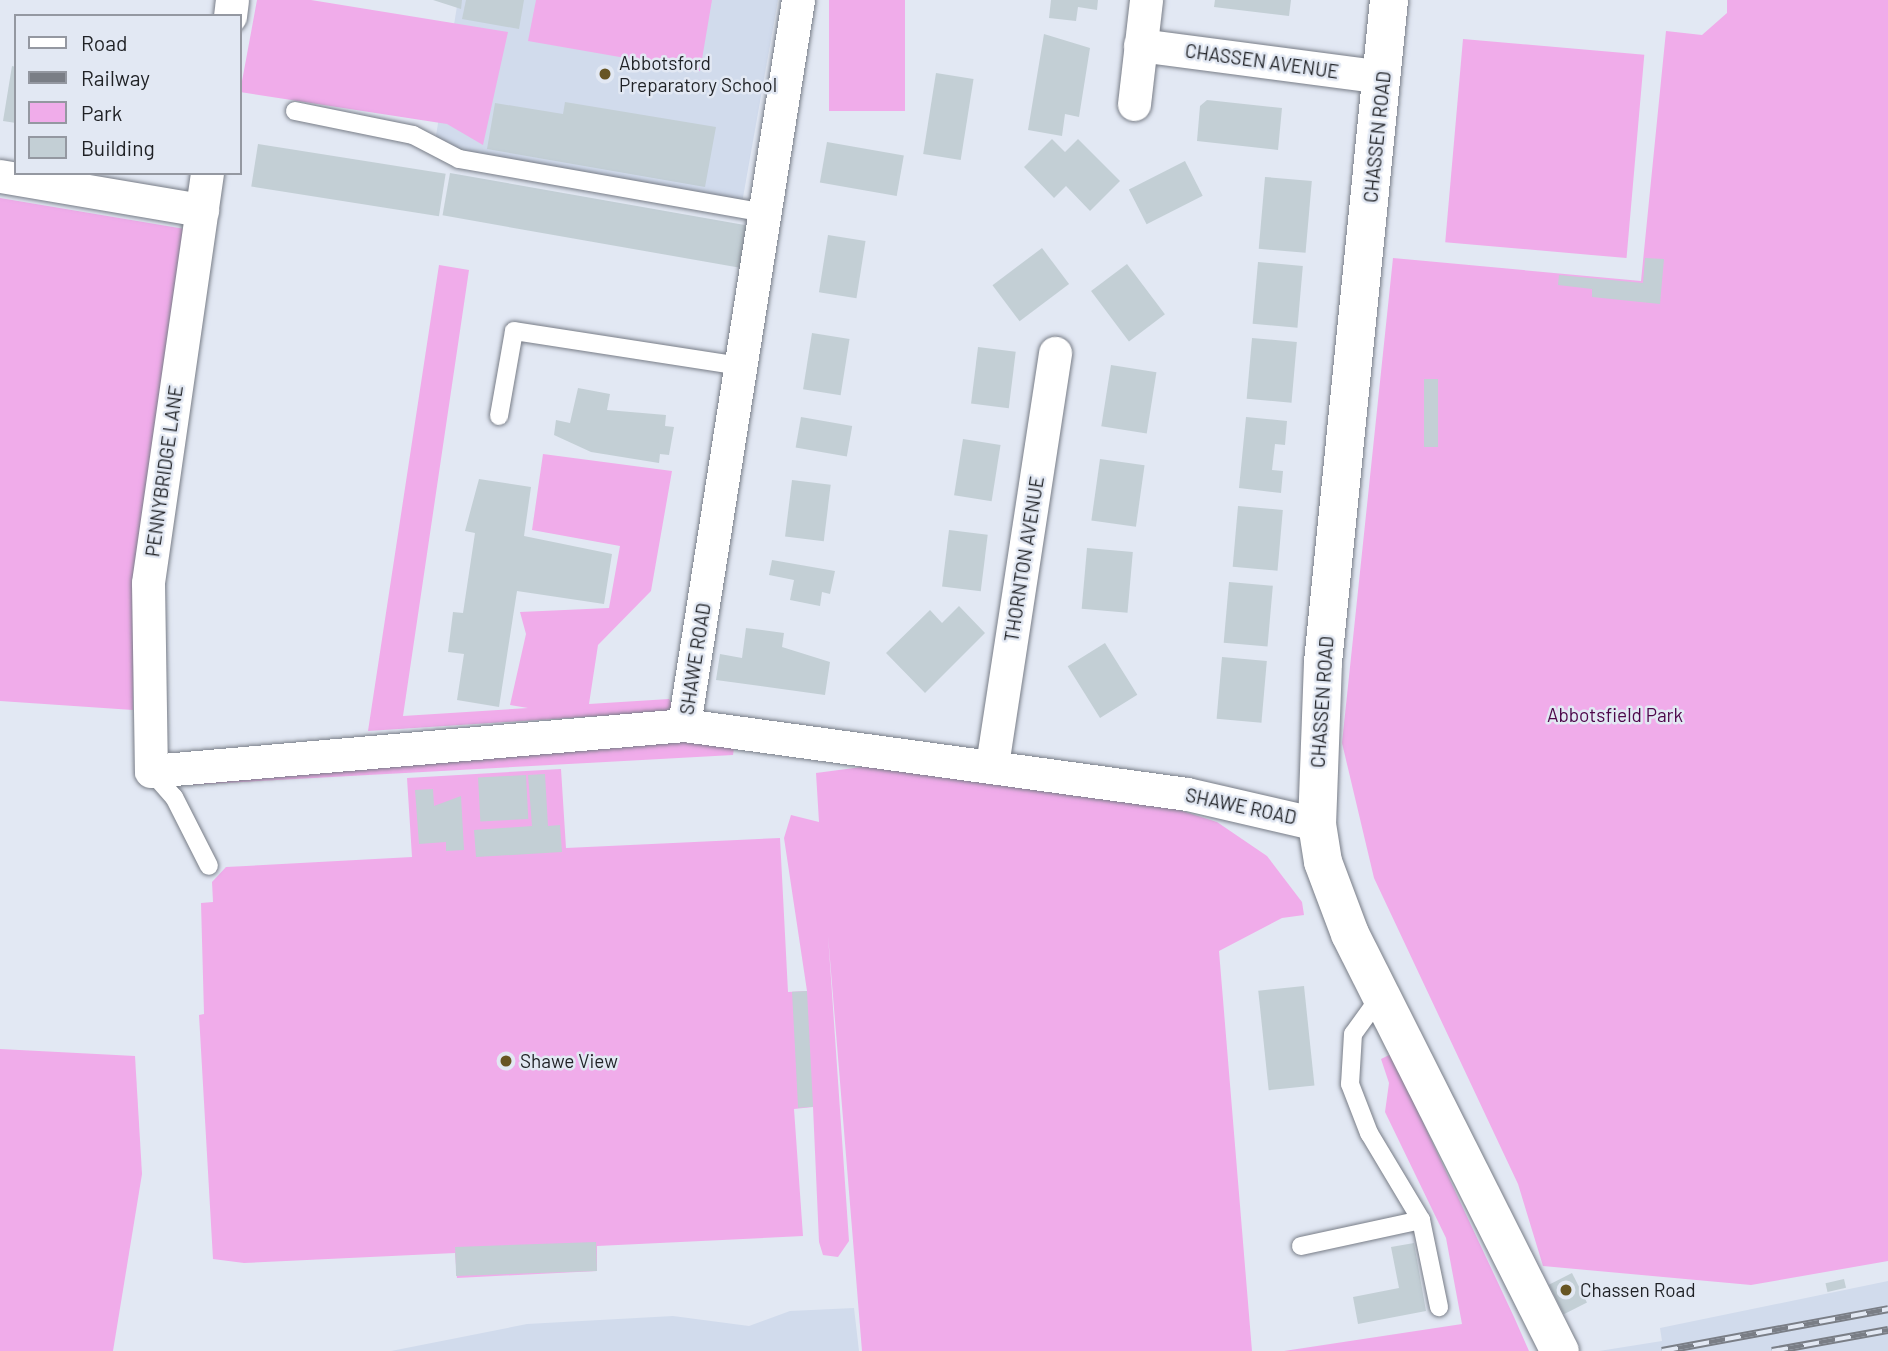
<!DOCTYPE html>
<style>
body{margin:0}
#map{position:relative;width:1888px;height:1351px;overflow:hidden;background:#e2e8f3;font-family:Barlow,sans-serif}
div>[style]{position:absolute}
.built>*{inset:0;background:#d1dbec}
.green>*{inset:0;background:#f0acea;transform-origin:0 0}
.building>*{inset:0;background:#c3cfd5;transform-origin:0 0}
.roads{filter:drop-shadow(0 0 2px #787d87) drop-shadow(0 0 2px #787d87)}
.service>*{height:18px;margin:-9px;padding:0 9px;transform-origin:9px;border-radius:9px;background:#fff}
.minor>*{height:33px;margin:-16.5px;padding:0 16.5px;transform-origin:16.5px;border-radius:16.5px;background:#fff}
.tertiary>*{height:38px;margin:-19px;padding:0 19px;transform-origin:19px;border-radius:19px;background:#fff}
.rail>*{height:8px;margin-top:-4px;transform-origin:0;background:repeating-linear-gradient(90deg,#e2e8f3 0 16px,#7a7e86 0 32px);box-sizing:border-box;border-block:2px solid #7a7e86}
.dots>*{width:19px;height:19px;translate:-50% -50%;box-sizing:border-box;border:4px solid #e2e8f3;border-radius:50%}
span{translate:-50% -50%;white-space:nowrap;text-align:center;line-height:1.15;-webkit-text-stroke:5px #e2e8f3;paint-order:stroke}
.street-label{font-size:19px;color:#1f2125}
.poi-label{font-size:19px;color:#1f2125}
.left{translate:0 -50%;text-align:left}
.park-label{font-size:19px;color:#4d064a}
.legend{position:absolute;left:14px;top:14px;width:228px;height:161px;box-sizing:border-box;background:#e2e8f3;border:2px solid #9498a1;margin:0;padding:9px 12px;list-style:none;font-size:21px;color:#1f2125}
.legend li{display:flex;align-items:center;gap:14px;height:35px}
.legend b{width:35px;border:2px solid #9498a1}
</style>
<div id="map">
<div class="built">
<div style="clip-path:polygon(458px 0,778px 0,742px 203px,434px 148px)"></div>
<div style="clip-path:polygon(1888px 1281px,1888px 1351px,1599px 1351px,1662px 1341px,1660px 1328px)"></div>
<div style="clip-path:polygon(854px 1308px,859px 1351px,391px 1351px,527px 1324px,673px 1316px,749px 1326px,790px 1311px)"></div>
</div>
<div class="green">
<div style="clip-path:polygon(257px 0,311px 0,508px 32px,483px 145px,447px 124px,240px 92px)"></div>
<div style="clip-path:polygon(536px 0,712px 0,700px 71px,528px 41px)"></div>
<div style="left:829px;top:0;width:76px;height:111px"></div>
<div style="clip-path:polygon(1727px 0,1888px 0,1888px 1261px,1751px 1285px,1543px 1266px,1518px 1184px,1374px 878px,1342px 743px,1393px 258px,1641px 281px,1666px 31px,1702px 35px,1727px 13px)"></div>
<div style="left:1463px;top:39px;width:182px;height:204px;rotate:5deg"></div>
<div style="clip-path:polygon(0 198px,185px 229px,135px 595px,133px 710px,0 701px)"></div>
<div style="clip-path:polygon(439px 265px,469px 270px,403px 716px,528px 708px,510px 705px,526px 634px,520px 612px,609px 608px,620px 546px,532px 530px,543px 454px,672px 471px,651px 591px,598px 645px,589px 704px,669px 699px,677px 711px,368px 731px)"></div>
<div style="clip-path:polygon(685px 735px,734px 748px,733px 755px,187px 785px,191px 778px)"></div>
<div style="clip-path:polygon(877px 765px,1135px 796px,1217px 822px,1267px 856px,1302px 902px,1304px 915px,1282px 918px,1219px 951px,1252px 1351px,862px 1351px,828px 935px,849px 1241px,838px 1257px,823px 1255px,819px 1242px,813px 1107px,794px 1109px,803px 1236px,597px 1246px,597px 1271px,457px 1278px,455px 1253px,244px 1263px,213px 1259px,199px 1015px,204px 1014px,201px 903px,213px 902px,212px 882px,226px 867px,412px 857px,407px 778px,561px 769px,566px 848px,780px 838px,788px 992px,807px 991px,784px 838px,791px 815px,819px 822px,816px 773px)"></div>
<div style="clip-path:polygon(0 1049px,135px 1056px,142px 1174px,113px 1351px,0 1351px)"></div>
<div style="clip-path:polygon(1391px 1054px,1514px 1317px,1529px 1351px,1284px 1351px,1462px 1324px,1446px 1238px,1385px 1112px,1389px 1083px,1381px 1059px)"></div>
</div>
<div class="building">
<div style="clip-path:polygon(433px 0,462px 0,461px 9px)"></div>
<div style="clip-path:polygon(466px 0,524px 0,519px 29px,462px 19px)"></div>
<div style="clip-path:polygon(1051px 0,1098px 0,1097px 10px,1078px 7px,1076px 21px,1049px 18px)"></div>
<div style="clip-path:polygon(1215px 0,1291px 0,1289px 16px,1214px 7px)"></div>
<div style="clip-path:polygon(1044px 34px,1090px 48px,1079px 117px,1065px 114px,1062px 136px,1028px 130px)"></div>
<div style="clip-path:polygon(12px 66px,16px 67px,16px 123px,3px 121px)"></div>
<div style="left:936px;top:73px;width:38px;height:82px;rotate:9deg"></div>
<div style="clip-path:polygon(1207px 100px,1282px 108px,1278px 150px,1197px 141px,1200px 106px)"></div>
<div style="clip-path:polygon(565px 102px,716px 127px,705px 187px,487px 149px,495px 103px,563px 114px)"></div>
<div style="clip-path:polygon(1052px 139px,1065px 152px,1078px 139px,1120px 181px,1090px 211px,1066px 186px,1054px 198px,1024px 167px)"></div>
<div style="left:827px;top:142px;width:78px;height:41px;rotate:10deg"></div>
<div style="left:258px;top:144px;width:190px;height:43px;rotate:9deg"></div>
<div style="left:1185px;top:161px;width:39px;height:63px;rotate:63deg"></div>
<div style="left:450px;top:173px;width:302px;height:43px;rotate:10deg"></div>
<div style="left:1265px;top:177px;width:47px;height:72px;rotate:5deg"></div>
<div style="left:828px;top:235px;width:38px;height:58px;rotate:9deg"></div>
<div style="left:1042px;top:248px;width:45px;height:62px;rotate:53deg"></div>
<div style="clip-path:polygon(1645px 258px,1664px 259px,1660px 304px,1592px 297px,1592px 289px,1558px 285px,1559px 275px,1643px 283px)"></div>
<div style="left:1258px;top:262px;width:45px;height:62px;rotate:5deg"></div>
<div style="left:1127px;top:264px;width:63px;height:45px;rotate:53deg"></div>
<div style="left:812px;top:333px;width:38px;height:57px;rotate:9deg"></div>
<div style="left:1252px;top:338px;width:45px;height:61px;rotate:5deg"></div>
<div style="left:978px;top:347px;width:38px;height:57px;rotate:7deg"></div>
<div style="left:1111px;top:365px;width:46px;height:62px;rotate:9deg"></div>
<div style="left:1424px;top:379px;width:14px;height:68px"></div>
<div style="clip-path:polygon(578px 388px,610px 394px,607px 410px,666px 415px,665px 426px,674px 427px,669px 455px,660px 454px,659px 463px,591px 452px,554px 435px,556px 420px,570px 423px)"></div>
<div style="left:801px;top:417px;width:52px;height:31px;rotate:10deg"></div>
<div style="clip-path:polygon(1246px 417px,1287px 421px,1285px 445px,1275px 444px,1272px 470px,1283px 471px,1281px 493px,1239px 488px)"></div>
<div style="left:963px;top:439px;width:38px;height:57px;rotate:9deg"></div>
<div style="left:1100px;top:459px;width:45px;height:62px;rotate:8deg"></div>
<div style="clip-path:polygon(479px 479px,531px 487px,524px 536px,612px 554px,604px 604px,517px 591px,499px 707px,457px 700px,464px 654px,448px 652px,453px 612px,463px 613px,475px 533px,465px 531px)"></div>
<div style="left:792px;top:480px;width:39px;height:57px;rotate:7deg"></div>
<div style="left:1238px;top:506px;width:45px;height:61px;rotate:5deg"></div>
<div style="left:949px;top:530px;width:39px;height:57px;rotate:7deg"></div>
<div style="left:1087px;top:548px;width:46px;height:61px;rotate:5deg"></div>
<div style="clip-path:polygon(772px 560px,835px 571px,830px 594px,822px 592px,820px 606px,790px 600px,794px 580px,769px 575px)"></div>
<div style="left:1229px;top:582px;width:44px;height:61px;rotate:5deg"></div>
<div style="clip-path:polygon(959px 606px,985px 633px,925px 693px,886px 653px,930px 610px,942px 623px)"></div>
<div style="clip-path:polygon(746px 628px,784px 633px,782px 647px,830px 662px,825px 695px,716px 680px,720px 654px,742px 658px)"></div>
<div style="left:1105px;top:643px;width:61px;height:44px;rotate:58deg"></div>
<div style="left:1222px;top:657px;width:45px;height:62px;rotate:5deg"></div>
<div style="clip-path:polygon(545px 774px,548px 826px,560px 825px,562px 852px,476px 857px,474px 830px,532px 826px,528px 775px)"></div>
<div style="left:526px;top:775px;width:44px;height:48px;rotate:87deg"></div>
<div style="clip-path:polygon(433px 789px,434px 806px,461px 796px,464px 850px,446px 851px,446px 842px,419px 844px,415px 790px)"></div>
<div style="left:1304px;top:986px;width:100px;height:46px;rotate:84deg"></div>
<div style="left:807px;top:991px;width:116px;height:15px;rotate:87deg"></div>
<div style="left:596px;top:1242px;width:29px;height:141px;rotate:88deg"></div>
<div style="clip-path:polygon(1414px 1243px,1426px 1311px,1358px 1324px,1353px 1297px,1399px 1288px,1391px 1247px)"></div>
<div style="left:1572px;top:1273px;width:33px;height:26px;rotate:63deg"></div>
<div style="left:1844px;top:1279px;width:9px;height:19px;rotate:77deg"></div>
</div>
<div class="roads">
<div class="service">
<div style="left:295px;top:111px;width:120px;rotate:11.5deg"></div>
<div style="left:413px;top:135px;width:52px;rotate:27.6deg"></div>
<div style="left:459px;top:159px;width:310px;rotate:10deg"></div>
<div style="left:499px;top:416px;width:86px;rotate:-80deg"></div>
<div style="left:514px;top:331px;width:229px;rotate:8.8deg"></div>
<div style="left:151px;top:771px;width:35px;rotate:49deg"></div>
<div style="left:174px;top:797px;width:77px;rotate:63.1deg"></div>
<div style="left:1382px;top:994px;width:49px;rotate:125.9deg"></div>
<div style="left:1353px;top:1034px;width:50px;rotate:93.4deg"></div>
<div style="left:1350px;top:1084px;width:53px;rotate:68.8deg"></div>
<div style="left:1369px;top:1133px;width:101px;rotate:59.1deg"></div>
<div style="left:1421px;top:1220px;width:89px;rotate:78.3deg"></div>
<div style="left:1301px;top:1246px;width:123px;rotate:-12.2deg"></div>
</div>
<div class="minor">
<div style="left:798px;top:0;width:734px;rotate:98.94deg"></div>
<div style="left:684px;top:725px;width:508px;rotate:7.81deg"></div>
<div style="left:1187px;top:794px;width:133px;rotate:13deg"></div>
<div style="left:230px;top:16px;width:16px;rotate:-83deg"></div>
<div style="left:1140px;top:45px;width:245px;rotate:7.5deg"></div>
<div style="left:1134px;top:104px;width:105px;rotate:-83.4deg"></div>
<div style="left:207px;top:173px;width:414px;rotate:98.2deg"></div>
<div style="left:148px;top:583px;width:188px;rotate:89.1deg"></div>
<div style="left:151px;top:771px;width:535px;rotate:-4.93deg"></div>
<div style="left:0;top:176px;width:205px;rotate:9.6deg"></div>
<div style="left:992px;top:765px;width:417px;rotate:-81.3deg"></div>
</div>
<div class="tertiary">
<div style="left:1389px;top:0;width:665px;rotate:95.69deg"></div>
<div style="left:1323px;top:662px;width:162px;rotate:92.1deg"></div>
<div style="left:1317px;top:824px;width:38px;rotate:81deg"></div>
<div style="left:1323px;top:862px;width:77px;rotate:69.4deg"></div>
<div style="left:1350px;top:934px;width:467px;rotate:63.3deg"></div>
</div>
</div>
<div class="rail">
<div style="left:1662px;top:1351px;width:230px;rotate:-10.5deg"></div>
<div style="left:1772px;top:1351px;width:118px;rotate:-10.3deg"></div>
</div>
<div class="dots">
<div style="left:605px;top:74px;background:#675523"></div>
<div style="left:506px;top:1061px;background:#675523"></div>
<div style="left:1566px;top:1290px;background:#675523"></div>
</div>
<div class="street-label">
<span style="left:1262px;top:61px;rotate:8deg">CHASSEN AVENUE</span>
<span style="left:1377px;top:137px;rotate:-84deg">CHASSEN ROAD</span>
<span style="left:164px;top:471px;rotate:-82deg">PENNYBRIDGE LANE</span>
<span style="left:1024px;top:559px;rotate:-81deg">THORNTON AVENUE</span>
<span style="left:695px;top:659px;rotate:-81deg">SHAWE ROAD</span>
<span style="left:1322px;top:702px;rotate:-86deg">CHASSEN ROAD</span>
<span style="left:1241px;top:806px;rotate:12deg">SHAWE ROAD</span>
</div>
<div class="poi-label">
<span class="left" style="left:619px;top:74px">Abbotsford<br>Preparatory School</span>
<span class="left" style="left:520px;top:1061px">Shawe View</span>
<span class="left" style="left:1580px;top:1290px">Chassen Road</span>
</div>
<div class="park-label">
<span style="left:1615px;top:715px">Abbotsfield Park</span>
</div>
<ul class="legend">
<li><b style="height:9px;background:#fff"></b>Road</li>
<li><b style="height:9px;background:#7a7e86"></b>Railway</li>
<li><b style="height:19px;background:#f0acea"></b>Park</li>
<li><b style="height:19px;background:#c3cfd5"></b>Building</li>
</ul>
</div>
